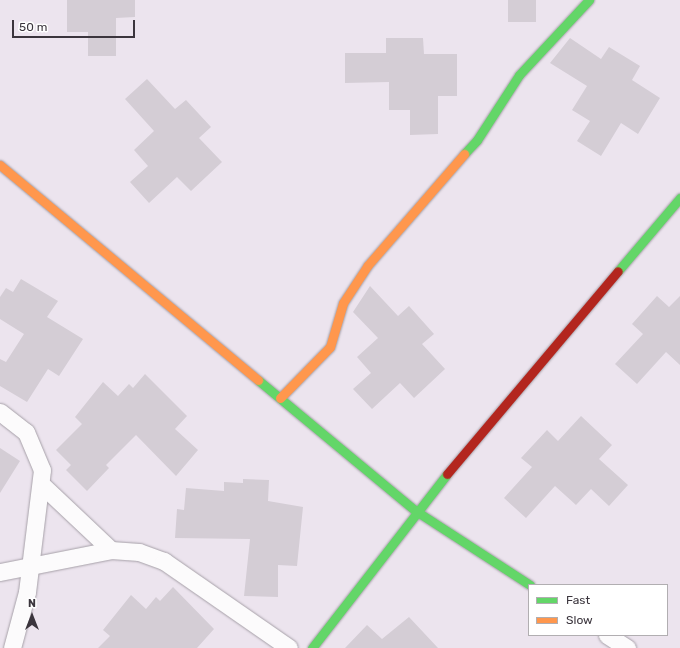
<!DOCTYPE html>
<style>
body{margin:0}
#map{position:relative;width:680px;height:648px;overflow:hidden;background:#ece4ee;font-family:Rubik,sans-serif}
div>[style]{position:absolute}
.building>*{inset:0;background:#d4cdd5;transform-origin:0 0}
.roads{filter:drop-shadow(0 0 1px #a6a0a8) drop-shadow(0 0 1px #a6a0a8)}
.street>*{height:17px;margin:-8.5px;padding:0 8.5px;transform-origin:8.5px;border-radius:8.5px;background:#fcfbfc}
.fast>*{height:9px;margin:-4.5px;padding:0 4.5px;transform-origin:4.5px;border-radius:4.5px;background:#63d668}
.slow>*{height:9px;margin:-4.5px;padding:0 4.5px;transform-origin:4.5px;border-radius:4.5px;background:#ff974d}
.jam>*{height:9px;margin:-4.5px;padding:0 4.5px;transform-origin:4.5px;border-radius:4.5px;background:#b3261e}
span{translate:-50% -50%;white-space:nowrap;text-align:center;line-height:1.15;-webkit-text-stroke:3px #fff;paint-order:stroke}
.legend{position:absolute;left:528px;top:584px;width:140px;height:52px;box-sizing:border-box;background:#fff;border:1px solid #b1aeb1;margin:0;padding:5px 7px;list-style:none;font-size:12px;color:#3b353d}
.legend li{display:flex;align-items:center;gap:8px;height:20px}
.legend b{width:20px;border:1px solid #b1aeb1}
.north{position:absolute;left:12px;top:596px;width:40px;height:40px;-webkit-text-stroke:3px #fff;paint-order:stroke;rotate:0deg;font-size:11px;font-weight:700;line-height:16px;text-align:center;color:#3b353d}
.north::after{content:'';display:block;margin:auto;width:14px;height:18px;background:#3b353d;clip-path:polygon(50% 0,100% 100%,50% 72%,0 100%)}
.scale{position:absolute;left:12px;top:20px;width:123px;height:18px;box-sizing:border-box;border:2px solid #3b353d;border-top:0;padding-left:5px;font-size:12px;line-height:14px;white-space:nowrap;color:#3b353d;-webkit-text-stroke:3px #fff;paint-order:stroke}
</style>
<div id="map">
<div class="building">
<div style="clip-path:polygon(67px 0,135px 0,135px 17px,116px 18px,116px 56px,88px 56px,88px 32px,67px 32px)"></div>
<div style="left:508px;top:0;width:28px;height:22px"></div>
<div style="clip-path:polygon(386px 38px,423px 38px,424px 54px,457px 54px,457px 96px,438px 96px,438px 134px,410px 135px,410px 110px,389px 110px,389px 82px,345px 83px,345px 53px,386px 53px)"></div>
<div style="clip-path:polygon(570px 38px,601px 59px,609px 47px,640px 66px,632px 80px,660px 98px,638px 134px,621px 123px,601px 156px,577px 141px,590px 121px,572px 110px,587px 86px,550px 63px)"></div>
<div style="clip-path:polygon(147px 79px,175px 109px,186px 100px,211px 127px,199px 138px,222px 162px,191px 191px,177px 177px,149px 203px,130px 182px,148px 166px,134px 150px,154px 131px,125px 99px)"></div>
<div style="clip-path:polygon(21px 279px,58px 301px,47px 317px,83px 339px,59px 376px,48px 369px,27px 402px,0 386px,0 359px,6px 362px,24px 334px,0 319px,0 297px,6px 288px,13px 292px)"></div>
<div style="clip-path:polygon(370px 286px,398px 316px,409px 306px,434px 334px,422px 344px,445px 369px,414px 398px,400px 383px,372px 409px,353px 389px,371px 373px,357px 357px,378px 338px,353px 312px)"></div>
<div style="clip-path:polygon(657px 296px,669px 307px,680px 296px,680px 365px,666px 352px,637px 384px,615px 364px,643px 334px,632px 324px)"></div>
<div style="clip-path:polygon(145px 374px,187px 416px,175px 429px,198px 450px,176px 476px,136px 435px,106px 465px,109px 468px,87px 491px,66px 470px,71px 465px,56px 450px,82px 424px,75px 417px,103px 382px,118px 396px,129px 384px,133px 388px)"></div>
<div style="clip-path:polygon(581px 416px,612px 445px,599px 459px,628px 485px,609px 506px,591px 489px,576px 505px,555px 486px,526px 518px,504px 498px,532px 467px,521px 458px,547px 430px,558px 441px)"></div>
<div style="clip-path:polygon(0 448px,20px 461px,0 493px)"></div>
<div style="clip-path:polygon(243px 479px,269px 480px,268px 501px,303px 507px,297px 566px,278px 565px,278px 597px,244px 596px,250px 539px,175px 538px,177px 509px,184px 510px,186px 488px,224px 491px,224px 482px,243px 483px)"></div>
<div style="clip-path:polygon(173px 587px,214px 629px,197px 648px,98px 648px,110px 636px,103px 630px,131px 595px,146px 609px,156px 597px,160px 601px)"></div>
<div style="clip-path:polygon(409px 617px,438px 648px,345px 648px,367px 625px,382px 639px)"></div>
</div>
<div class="roads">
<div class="street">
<div style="left:0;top:412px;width:33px;rotate:38deg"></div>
<div style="left:26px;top:432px;width:41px;rotate:67.2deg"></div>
<div style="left:42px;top:470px;width:123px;rotate:97deg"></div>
<div style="left:27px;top:592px;width:58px;rotate:105deg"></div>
<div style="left:41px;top:484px;width:96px;rotate:43.3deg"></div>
<div style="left:0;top:572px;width:113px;rotate:-11.2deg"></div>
<div style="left:111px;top:550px;width:28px;rotate:4deg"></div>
<div style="left:139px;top:552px;width:27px;rotate:20deg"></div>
<div style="left:164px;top:561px;width:152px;rotate:34.8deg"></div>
<div style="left:607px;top:635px;width:24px;rotate:33deg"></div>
</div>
<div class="fast">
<div style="left:464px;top:154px;width:19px;rotate:-47deg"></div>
<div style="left:477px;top:140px;width:77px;rotate:-57.1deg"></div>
<div style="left:519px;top:75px;width:103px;rotate:-47deg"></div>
<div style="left:618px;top:271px;width:96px;rotate:-49.7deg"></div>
<div style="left:258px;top:380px;width:205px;rotate:39.7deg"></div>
<div style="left:416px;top:511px;width:136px;rotate:33deg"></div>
<div style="left:312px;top:648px;width:220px;rotate:-52.2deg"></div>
</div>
<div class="slow">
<div style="left:0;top:165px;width:336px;rotate:39.8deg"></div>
<div style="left:280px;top:398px;width:71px;rotate:-45.6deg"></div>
<div style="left:330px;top:347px;width:46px;rotate:-73.5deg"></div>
<div style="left:343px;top:303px;width:45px;rotate:-56.7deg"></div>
<div style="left:368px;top:265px;width:147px;rotate:-49.1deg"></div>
</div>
<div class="jam">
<div style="left:447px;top:474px;width:265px;rotate:-49.9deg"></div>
</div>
</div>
<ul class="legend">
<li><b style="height:5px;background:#63d668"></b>Fast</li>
<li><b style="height:5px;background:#ff974d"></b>Slow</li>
</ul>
<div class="north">N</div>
<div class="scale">50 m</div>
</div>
